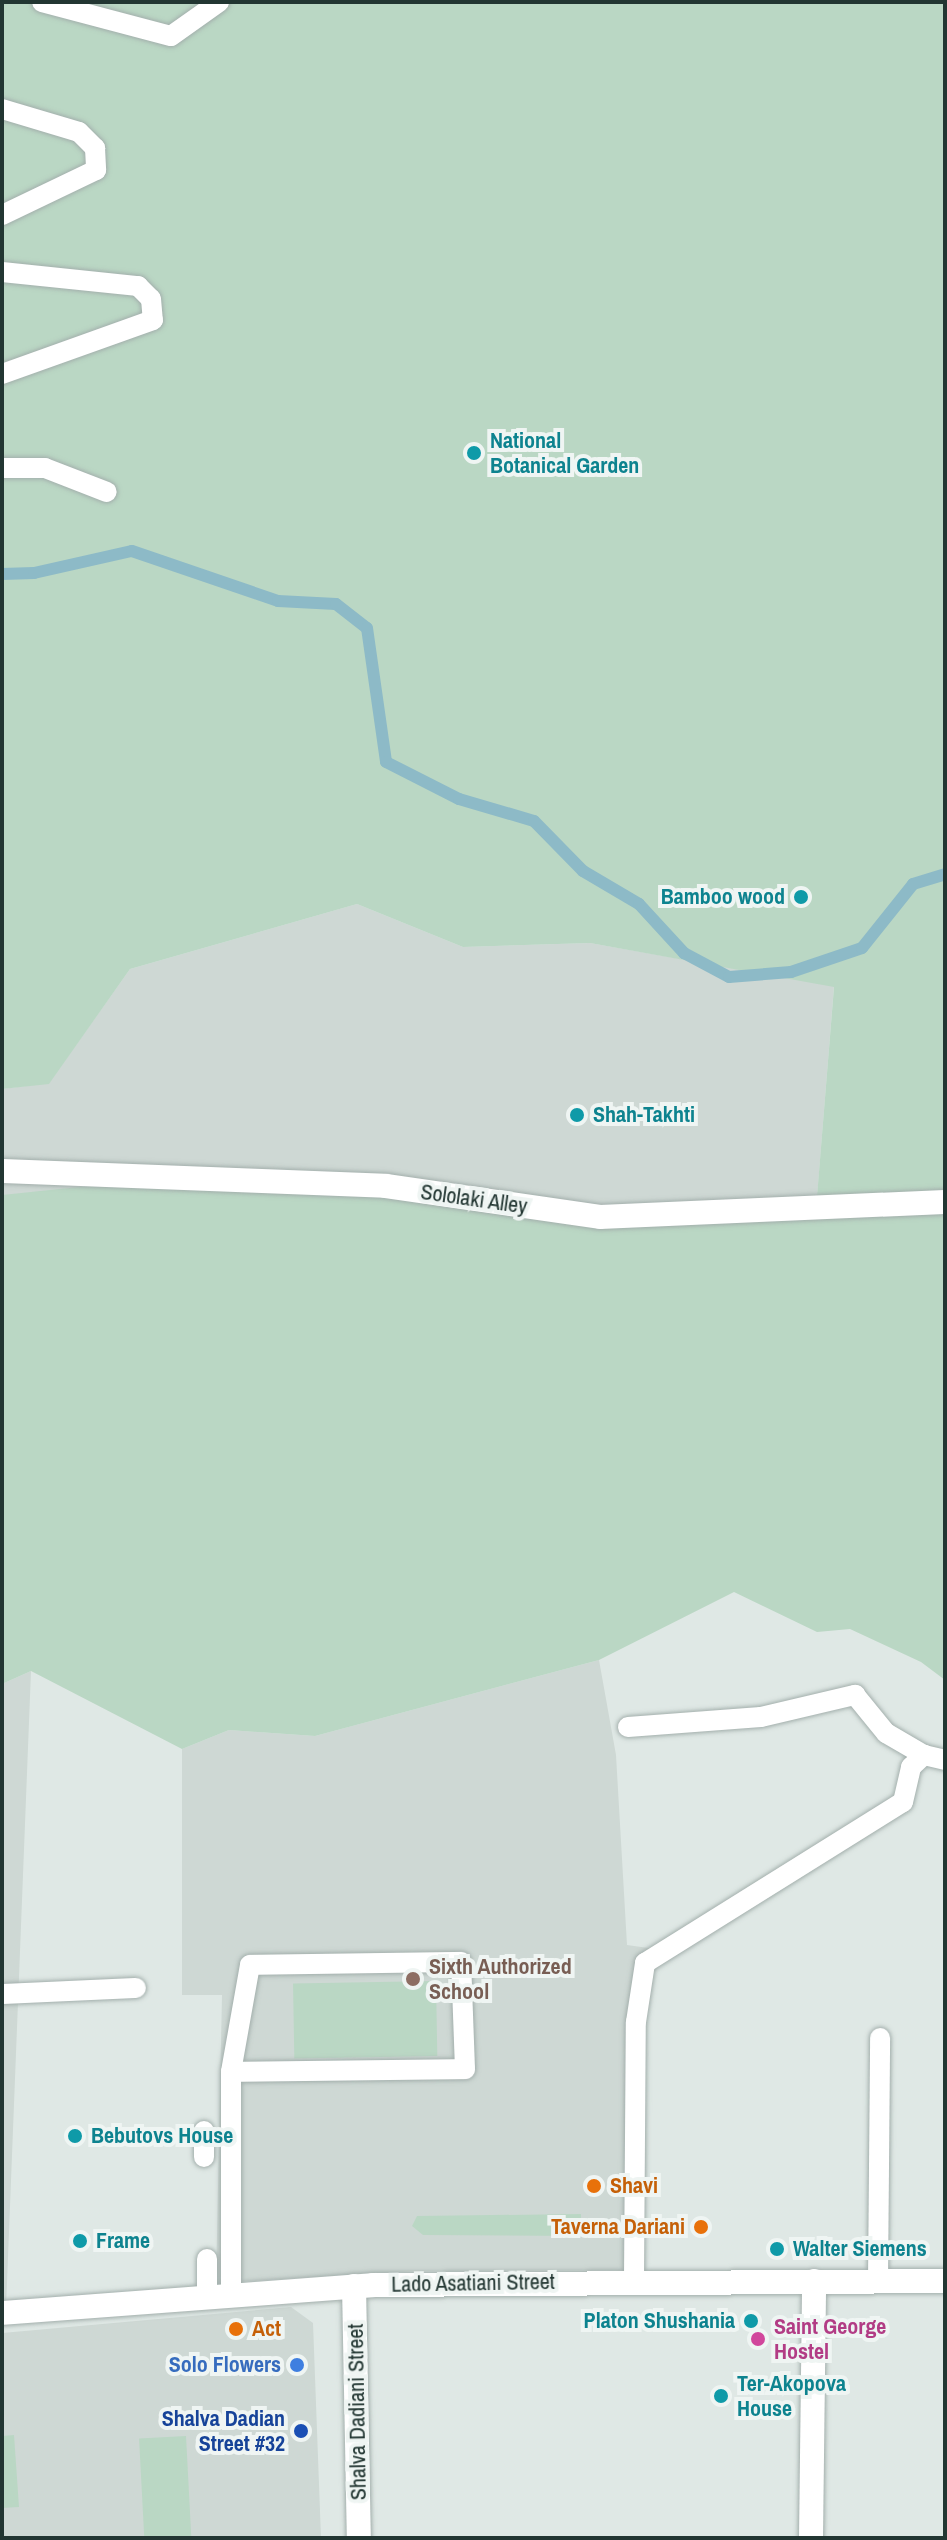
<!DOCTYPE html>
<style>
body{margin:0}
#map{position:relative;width:947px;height:2540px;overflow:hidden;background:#dfe8e5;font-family:"Archivo Narrow",sans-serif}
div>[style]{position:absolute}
.built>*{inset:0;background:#ced8d4}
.green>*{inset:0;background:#bad7c4;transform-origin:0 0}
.stream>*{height:12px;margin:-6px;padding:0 6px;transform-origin:6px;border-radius:6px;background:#8dbac7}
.roads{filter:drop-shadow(0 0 2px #a3afac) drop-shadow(0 0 2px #a3afac)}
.lane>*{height:20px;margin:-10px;padding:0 10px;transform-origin:10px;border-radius:10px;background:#fff}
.street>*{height:24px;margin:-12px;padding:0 12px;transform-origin:12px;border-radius:12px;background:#fff}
.secondary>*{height:24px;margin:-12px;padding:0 12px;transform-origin:12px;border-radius:12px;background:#fff}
.dots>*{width:22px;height:22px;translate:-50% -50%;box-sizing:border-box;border:4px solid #eff5f3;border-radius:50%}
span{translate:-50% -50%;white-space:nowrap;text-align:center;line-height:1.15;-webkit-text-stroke:8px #eff5f3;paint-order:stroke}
.culture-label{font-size:22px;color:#0d838f;font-weight:700}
.left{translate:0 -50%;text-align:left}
.right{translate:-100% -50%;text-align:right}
.street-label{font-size:22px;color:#223632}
.education-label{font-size:22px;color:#785e54;font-weight:700}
.food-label{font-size:22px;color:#c56008;font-weight:700}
.hotel-label{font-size:22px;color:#b23c85;font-weight:700}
.shop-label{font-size:22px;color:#366cbe;font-weight:700}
.transit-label{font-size:22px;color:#164399;font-weight:700}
.frame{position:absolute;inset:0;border:4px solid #223632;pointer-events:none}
</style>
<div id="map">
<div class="built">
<div style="clip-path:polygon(357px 904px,463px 947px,590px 943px,834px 986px,816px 1210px,2px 1195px,2px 1089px,49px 1083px,130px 969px)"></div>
<div style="clip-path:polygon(599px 1660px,616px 1755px,627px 1945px,670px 1951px,645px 1963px,629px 2270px,414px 2271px,216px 2283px,222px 1995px,182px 1995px,182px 1749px,229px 1730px,315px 1736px)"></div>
<div style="clip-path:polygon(31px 1671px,6px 2308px,2px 2308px,2px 1684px)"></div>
<div style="clip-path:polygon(291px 2307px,313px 2323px,321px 2538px,2px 2538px,2px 2333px)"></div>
</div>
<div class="green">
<div style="clip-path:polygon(2px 2px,945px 2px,945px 1680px,921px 1662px,850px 1629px,817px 1632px,734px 1592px,599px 1660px,315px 1736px,229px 1730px,182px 1749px,31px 1671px,2px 1684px,2px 1195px,175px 1177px,600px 1217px,816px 1209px,834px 987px,590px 943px,463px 947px,357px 904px,130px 969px,49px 1084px,2px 1089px)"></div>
<div style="left:436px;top:1981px;width:75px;height:143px;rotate:89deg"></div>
<div style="clip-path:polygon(581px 2214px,581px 2236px,423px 2235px,412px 2226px,417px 2216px)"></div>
<div style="clip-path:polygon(14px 2435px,19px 2507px,2px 2508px,2px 2436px)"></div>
<div style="left:186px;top:2436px;width:102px;height:47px;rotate:87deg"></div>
</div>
<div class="stream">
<div style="left:2px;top:574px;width:32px;rotate:-2deg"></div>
<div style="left:34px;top:573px;width:100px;rotate:-12.7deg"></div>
<div style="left:132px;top:551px;width:154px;rotate:18.9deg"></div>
<div style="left:278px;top:601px;width:58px;rotate:3deg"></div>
<div style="left:336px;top:604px;width:39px;rotate:38deg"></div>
<div style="left:367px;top:628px;width:135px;rotate:81.9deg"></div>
<div style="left:386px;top:762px;width:82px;rotate:26.9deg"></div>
<div style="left:459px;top:799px;width:78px;rotate:16.3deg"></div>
<div style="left:534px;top:821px;width:70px;rotate:45.6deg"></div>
<div style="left:583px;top:871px;width:65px;rotate:30.5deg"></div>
<div style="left:639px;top:904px;width:67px;rotate:47.4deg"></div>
<div style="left:684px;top:953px;width:51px;rotate:28.1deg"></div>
<div style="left:729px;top:977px;width:62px;rotate:-4.6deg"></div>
<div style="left:791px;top:972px;width:75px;rotate:-18.7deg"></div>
<div style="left:862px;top:948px;width:82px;rotate:-51.4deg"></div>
<div style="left:913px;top:884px;width:34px;rotate:-17deg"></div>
</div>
<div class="roads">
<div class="lane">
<div style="left:42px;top:2px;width:133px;rotate:14.8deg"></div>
<div style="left:171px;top:36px;width:59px;rotate:-35.3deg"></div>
<div style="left:2px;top:109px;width:80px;rotate:16.6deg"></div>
<div style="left:79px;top:132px;width:23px;rotate:45deg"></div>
<div style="left:95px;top:148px;width:22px;rotate:87deg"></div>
<div style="left:96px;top:170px;width:104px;rotate:154.4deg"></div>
<div style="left:2px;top:272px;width:137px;rotate:5.9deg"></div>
<div style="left:138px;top:286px;width:18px;rotate:45deg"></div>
<div style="left:151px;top:299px;width:21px;rotate:85deg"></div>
<div style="left:153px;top:320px;width:160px;rotate:160.3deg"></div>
<div style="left:2px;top:468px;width:43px"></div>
<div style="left:45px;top:468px;width:66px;rotate:21.2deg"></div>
<div style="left:628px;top:1727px;width:133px;rotate:-4.3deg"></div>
<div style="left:761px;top:1717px;width:97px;rotate:-13.2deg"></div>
<div style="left:855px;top:1695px;width:49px;rotate:50.8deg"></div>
<div style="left:886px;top:1733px;width:44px;rotate:30.1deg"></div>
<div style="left:2px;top:1994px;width:134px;rotate:-2.6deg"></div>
<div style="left:231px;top:2072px;width:234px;rotate:-0.7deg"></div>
<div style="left:465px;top:2069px;width:107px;rotate:-92.1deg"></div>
<div style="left:461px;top:1962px;width:211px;rotate:179.2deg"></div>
<div style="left:250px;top:1965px;width:109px;rotate:100.1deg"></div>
<div style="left:231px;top:2072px;width:221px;rotate:90deg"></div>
<div style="left:204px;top:2131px;width:26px;rotate:90deg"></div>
<div style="left:207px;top:2259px;width:35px;rotate:90deg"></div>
<div style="left:634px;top:2280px;width:258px;rotate:-89.6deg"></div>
<div style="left:636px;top:2022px;width:60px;rotate:-81.3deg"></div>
<div style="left:645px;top:1963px;width:304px;rotate:-32deg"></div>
<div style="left:903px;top:1802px;width:36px;rotate:-77deg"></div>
<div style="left:911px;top:1767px;width:18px;rotate:-43deg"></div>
<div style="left:924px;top:1755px;width:22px;rotate:13deg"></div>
<div style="left:878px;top:2281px;width:243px;rotate:-89.5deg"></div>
</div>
<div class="street">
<div style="left:2px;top:1171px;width:384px;rotate:2.2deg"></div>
<div style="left:386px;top:1186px;width:216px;rotate:8.2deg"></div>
<div style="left:600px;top:1217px;width:345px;rotate:-2.5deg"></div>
<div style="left:811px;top:2538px;width:257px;rotate:-89.3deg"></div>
</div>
<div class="secondary">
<div style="left:354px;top:2286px;width:252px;rotate:88.9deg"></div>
<div style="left:2px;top:2313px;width:372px;rotate:-4.3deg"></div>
<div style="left:373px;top:2285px;width:572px;rotate:-0.4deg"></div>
</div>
</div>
<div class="dots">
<div style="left:474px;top:453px;background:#0f9aa8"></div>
<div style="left:801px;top:897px;background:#0f9aa8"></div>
<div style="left:577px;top:1115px;background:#0f9aa8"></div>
<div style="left:413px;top:1979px;background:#8d6e63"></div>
<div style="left:75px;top:2136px;background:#0f9aa8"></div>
<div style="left:594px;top:2186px;background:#e8710a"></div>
<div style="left:701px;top:2227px;background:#e8710a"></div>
<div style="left:80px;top:2241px;background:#0f9aa8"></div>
<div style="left:777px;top:2249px;background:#0f9aa8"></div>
<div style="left:751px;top:2321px;background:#0f9aa8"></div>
<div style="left:236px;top:2329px;background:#e8710a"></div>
<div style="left:758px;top:2339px;background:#d1479c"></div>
<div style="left:297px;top:2365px;background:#3f7fe0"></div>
<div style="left:721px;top:2396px;background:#0f9aa8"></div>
<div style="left:301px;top:2431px;background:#1a4fb4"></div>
</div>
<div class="culture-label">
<span class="left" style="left:490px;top:453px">National<br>Botanical Garden</span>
<span class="right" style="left:785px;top:897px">Bamboo wood</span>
<span class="left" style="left:593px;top:1115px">Shah-Takhti</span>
<span class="left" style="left:91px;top:2136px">Bebutovs House</span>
<span class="left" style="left:96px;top:2241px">Frame</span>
<span class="left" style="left:793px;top:2249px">Walter Siemens</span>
<span class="right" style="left:735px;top:2321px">Platon Shushania</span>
<span class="left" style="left:737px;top:2396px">Ter-Akopova<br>House</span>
</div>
<div class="street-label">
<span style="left:474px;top:1199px;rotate:8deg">Sololaki Alley</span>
<span style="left:473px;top:2283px;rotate:-1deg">Lado Asatiani Street</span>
<span style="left:357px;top:2412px;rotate:-91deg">Shalva Dadiani Street</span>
</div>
<div class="education-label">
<span class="left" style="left:429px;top:1979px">Sixth Authorized<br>School</span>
</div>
<div class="food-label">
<span class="left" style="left:610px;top:2186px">Shavi</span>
<span class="right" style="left:685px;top:2227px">Taverna Dariani</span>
<span class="left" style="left:252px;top:2329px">Act</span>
</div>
<div class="hotel-label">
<span class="left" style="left:774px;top:2339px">Saint George<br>Hostel</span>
</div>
<div class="shop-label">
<span class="right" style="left:281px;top:2365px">Solo Flowers</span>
</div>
<div class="transit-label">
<span class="right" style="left:285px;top:2431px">Shalva Dadian<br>Street #32</span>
</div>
<div class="frame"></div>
</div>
